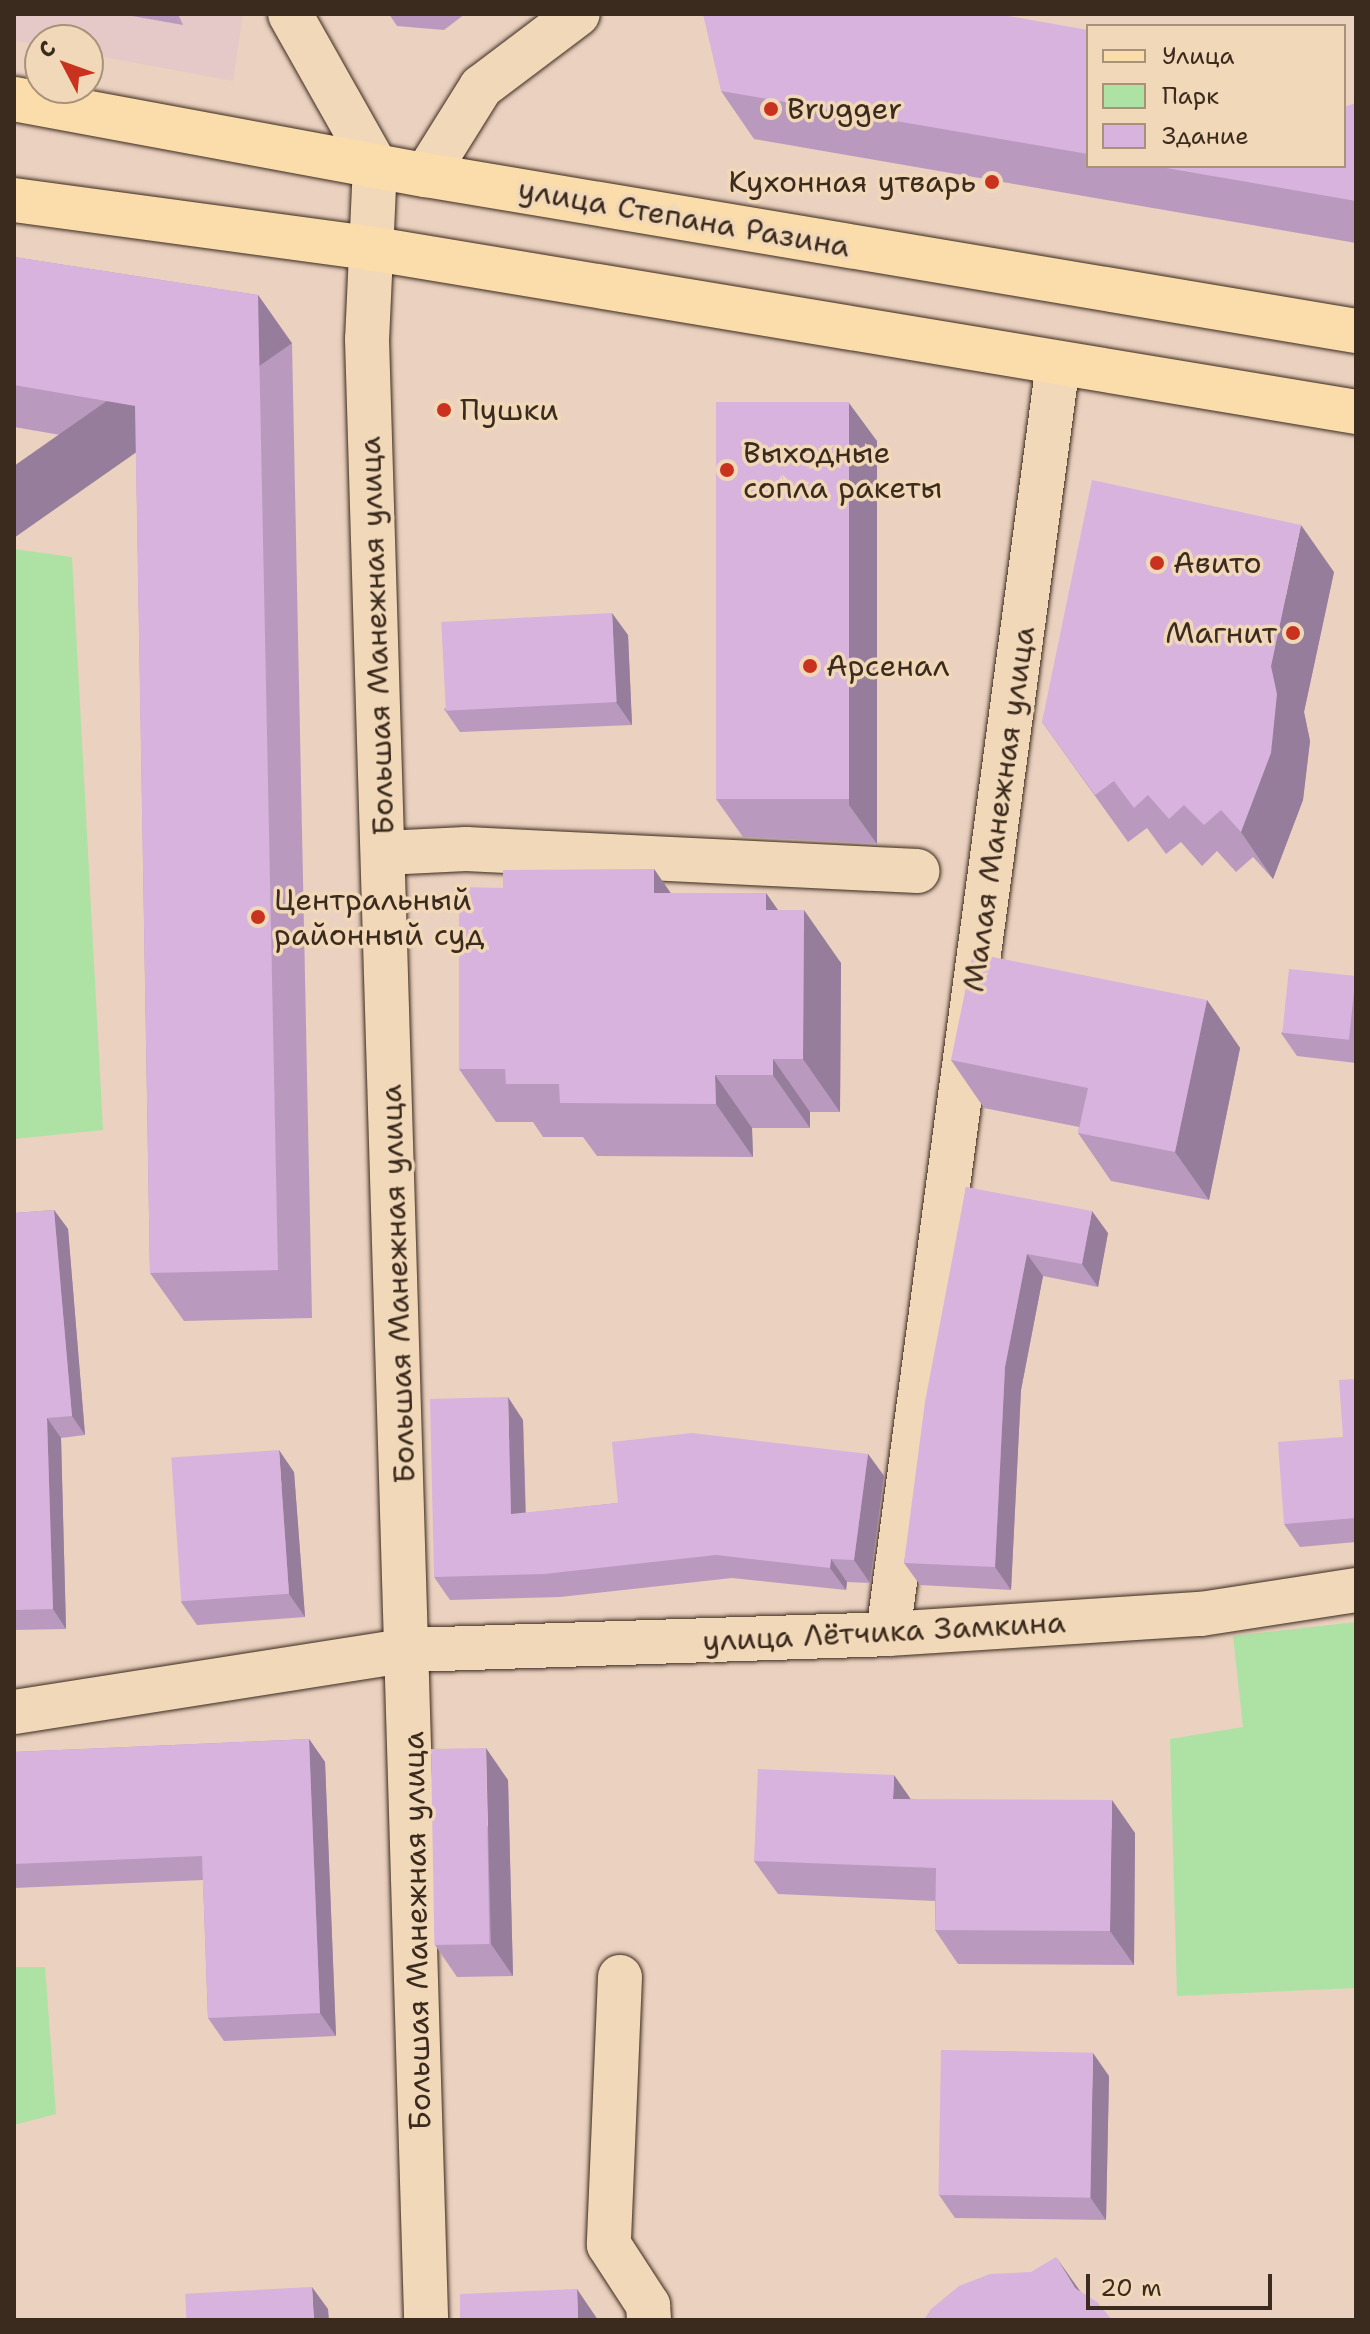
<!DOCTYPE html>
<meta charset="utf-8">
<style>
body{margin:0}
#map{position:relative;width:1370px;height:2334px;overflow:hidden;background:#ebd1bf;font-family:"Shantell Sans",sans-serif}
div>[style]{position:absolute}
.built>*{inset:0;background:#e5c8c8}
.green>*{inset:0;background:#aee2a4}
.roads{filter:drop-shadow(0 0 2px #3b2a1e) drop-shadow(0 0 2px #3b2a1e)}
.minor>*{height:44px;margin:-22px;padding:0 22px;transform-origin:22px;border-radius:22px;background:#f0d8b8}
.major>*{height:44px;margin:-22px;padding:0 22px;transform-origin:22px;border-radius:22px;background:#faddab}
.wall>*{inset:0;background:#b99abe}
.shaded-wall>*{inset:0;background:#967d9b;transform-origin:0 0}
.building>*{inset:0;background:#d7b3dd;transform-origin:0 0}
.dots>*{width:22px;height:22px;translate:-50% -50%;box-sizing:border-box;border:4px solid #f0d8b8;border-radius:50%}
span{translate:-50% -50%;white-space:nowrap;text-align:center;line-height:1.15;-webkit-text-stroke:7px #f0d8b8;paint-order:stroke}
.poi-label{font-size:30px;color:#3b2a1e}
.left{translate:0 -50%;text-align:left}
.right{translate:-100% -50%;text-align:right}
.street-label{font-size:30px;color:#3b2a1e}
.frame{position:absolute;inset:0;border:16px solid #3b2a1e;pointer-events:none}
.legend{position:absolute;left:1086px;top:24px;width:260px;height:144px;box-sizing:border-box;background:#f0d8b8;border:2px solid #a8927a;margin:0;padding:10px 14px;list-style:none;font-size:24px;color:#3b2a1e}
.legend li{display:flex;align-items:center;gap:16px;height:40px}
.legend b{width:40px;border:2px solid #a8927a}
.north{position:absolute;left:24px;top:24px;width:80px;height:80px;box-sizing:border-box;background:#f0d8b8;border:2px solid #a8927a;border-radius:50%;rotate:311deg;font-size:22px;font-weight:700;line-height:32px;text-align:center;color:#3b2a1e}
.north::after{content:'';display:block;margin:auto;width:28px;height:36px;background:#c8321e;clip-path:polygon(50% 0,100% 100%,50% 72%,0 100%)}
.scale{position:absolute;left:1086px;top:2274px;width:186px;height:36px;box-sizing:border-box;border:4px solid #3b2a1e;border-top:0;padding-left:10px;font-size:24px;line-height:28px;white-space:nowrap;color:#3b2a1e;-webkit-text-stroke:6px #f0d8b8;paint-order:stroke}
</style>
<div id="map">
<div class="built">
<div style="clip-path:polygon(14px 14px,243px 14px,233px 81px,88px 54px,88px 40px,40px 40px,40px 45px,14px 40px)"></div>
</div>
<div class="green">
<div style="clip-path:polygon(14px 549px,72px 557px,103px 1130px,14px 1139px)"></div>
<div style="clip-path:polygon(1356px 1622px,1356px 1988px,1177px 1996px,1170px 1739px,1243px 1727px,1233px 1636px)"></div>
<div style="clip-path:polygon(14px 1967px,45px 1967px,56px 2114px,14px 2125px)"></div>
</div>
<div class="roads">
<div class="minor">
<div style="left:290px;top:14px;width:173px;rotate:60.6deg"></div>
<div style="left:375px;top:165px;width:174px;rotate:92.6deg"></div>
<div style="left:367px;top:339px;width:1982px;rotate:88.29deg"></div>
<div style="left:426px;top:175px;width:104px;rotate:-58deg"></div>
<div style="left:481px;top:87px;width:121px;rotate:-37deg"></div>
<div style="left:384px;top:853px;width:82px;rotate:-2.8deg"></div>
<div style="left:466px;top:849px;width:452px;rotate:2.8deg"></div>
<div style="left:888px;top:1634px;width:1281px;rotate:-82.38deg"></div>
<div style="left:14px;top:1712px;width:401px;rotate:-8.9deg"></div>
<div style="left:410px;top:1650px;width:478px;rotate:-1.9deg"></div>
<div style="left:888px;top:1634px;width:314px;rotate:-3.7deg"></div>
<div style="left:1201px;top:1614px;width:157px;rotate:-8.8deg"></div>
<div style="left:620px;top:1977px;width:268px;rotate:92.4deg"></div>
<div style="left:609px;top:2245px;width:72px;rotate:57deg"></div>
<div style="left:648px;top:2305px;width:15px;rotate:86deg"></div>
</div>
<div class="major">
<div style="left:14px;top:99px;width:419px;rotate:10.5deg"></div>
<div style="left:426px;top:175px;width:943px;rotate:9.52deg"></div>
<div style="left:14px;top:200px;width:358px;rotate:7.7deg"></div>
<div style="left:369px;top:248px;width:1001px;rotate:9.43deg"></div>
</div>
</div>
<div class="wall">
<div style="clip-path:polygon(121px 14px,178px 14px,183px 25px)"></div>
<div style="clip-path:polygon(389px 14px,465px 14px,444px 30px,397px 26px)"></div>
<div style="clip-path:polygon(1088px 30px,1088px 166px,1344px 166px,1356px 103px,1356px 243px,754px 139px,721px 91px)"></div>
<div style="clip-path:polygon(14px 257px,258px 295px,292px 343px,312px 1318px,184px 1321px,150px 1273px,136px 448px,14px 427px)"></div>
<div style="clip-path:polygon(877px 441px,877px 844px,743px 837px,716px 799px)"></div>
<div style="clip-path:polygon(1334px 572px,1304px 712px,1310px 741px,1303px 800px,1273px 879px,1253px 857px,1236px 872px,1217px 851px,1202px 866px,1181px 842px,1166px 854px,1147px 828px,1128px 842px,1042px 722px)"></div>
<div style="clip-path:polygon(628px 635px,632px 725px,460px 732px,444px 709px)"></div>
<div style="clip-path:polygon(654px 869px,670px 893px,766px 893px,778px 910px,841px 963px,840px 1112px,810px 1112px,810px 1128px,752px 1128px,753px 1157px,597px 1156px,583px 1137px,543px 1137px,533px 1122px,496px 1122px,459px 1069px,503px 888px)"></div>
<div style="clip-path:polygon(1356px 976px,1356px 1063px,1297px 1056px,1281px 1033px)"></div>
<div style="clip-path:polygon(1207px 1000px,1240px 1048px,1209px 1200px,1111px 1181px,1078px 1133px,1079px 1127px,984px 1108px,951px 1060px)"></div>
<div style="clip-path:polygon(966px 1187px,1108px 1233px,1098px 1287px,1043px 1276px,1021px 1390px,1011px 1590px,920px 1585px,904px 1563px)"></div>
<div style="clip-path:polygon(54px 1210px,68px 1229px,85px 1435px,61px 1438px,66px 1629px,14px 1630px,14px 1213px)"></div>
<div style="clip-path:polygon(1356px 1379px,1356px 1542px,1300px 1547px,1284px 1524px,1343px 1437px)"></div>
<div style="clip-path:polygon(523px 1420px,526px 1513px,618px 1503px,868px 1454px,884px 1476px,870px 1583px,847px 1582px,846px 1590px,732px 1578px,560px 1597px,450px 1600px,434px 1577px)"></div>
<div style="clip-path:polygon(294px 1472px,305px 1617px,197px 1625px,181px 1602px)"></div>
<div style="clip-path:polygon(309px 1739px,325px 1762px,336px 2036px,224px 2041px,208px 2018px,203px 1880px,14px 1888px,14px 1752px)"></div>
<div style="clip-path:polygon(508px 1780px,513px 1976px,457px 1977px,435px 1945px)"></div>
<div style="clip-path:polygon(911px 1799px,1135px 1833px,1134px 1965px,958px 1964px,935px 1930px,935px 1901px,778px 1894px,754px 1861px)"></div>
<div style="clip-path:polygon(1109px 2076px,1106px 2220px,955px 2218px,939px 2195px)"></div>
</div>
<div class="shaded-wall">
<div style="left:258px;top:295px;width:59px;height:975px;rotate:55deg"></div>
<div style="clip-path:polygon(849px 403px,877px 441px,877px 844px,849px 805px)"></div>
<div style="clip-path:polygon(1301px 525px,1334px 572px,1304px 712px,1310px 741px,1303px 800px,1273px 879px,1241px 832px,1271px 666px)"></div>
<div style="clip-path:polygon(612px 613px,628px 635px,632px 725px,616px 702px)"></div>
<div style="clip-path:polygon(654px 869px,691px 922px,654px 893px)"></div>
<div style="clip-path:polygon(766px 893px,803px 946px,766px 910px)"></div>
<div style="clip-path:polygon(804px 910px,841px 963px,840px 1112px,803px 1059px)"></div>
<div style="clip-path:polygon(1207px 1000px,1240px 1048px,1209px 1200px,1175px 1152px)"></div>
<div style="clip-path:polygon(773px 1059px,810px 1112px,810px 1128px,773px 1075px)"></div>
<div style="clip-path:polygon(715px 1075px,752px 1128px,753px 1157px,716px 1104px)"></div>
<div style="clip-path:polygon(54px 1210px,68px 1229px,85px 1435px,72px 1416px)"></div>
<div style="clip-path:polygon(1092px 1211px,1108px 1233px,1098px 1287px,1082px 1264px)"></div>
<div style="clip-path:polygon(1027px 1254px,1043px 1276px,1021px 1390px,1011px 1590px,995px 1567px,1005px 1367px)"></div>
<div style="clip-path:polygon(508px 1397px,523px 1420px,526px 1537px,511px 1514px)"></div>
<div style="clip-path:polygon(47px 1418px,61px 1438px,66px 1629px,53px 1609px)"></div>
<div style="clip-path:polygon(279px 1450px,294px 1472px,305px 1617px,289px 1594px)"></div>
<div style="clip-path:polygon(868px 1454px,884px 1476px,870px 1583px,854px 1560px)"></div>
<div style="clip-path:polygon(831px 1559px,847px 1582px,846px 1590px,830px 1568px)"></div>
<div style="clip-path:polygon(309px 1739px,325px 1762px,336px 2036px,320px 2013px)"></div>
<div style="clip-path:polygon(486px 1748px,508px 1780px,513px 1976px,491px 1944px)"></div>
<div style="clip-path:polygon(894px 1775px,917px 1808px,893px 1799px)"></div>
<div style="clip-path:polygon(1112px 1800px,1135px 1833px,1134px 1965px,1110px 1931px)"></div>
<div style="clip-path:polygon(1093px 2053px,1109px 2076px,1106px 2220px,1090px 2197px)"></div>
<div style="clip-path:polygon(1056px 2257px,1095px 2312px,1075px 2288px)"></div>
<div style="clip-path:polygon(312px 2287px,328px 2309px,329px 2320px,314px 2320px)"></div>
<div style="clip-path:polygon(577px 2289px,598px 2320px,578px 2320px)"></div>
</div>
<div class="building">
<div style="clip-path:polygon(703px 14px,997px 14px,1088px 30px,1088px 154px,721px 91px)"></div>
<div style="clip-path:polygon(1356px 103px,1356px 201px,1155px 166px,1344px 166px,1344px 107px)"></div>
<div style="clip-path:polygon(14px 257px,258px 295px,278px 1270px,150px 1273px,135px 406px,14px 385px)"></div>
<div style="left:716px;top:402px;width:133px;height:397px"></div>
<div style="clip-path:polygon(1092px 480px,1301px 525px,1271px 666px,1277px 694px,1271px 753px,1241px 832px,1221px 810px,1204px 825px,1184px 805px,1169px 819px,1148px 795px,1134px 808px,1114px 781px,1095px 795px,1042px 722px)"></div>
<div style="left:612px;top:613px;width:89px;height:171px;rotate:87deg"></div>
<div style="clip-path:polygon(654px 869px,654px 893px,766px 893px,766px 910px,804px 910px,803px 1059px,773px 1059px,773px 1075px,715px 1075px,716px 1104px,560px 1103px,559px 1084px,506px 1084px,505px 1069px,459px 1069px,459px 887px,503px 888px,503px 870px)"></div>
<div style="clip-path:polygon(973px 953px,1207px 1000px,1175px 1152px,1078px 1133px,1088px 1088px,951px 1060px)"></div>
<div style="left:1289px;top:969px;width:67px;height:64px;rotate:6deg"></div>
<div style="clip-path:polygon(966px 1187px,1092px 1211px,1082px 1264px,1027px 1254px,1005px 1367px,995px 1567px,904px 1563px,925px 1402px)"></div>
<div style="clip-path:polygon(54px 1210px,72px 1416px,47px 1418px,53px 1609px,14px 1610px,14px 1213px)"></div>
<div style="clip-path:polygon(1356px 1379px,1356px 1518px,1284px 1524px,1278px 1442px,1343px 1437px,1339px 1380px)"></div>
<div style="clip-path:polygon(508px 1397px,511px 1514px,618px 1503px,612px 1442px,692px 1433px,868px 1454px,854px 1560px,831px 1559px,830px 1568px,716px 1555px,544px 1574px,434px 1577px,430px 1399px)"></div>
<div style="left:279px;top:1450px;width:144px;height:108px;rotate:86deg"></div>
<div style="clip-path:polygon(309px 1739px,320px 2013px,208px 2018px,202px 1856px,14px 1864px,14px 1752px)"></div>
<div style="left:486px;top:1748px;width:196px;height:55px;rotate:89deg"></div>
<div style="clip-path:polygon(758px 1769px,894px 1775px,893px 1799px,1112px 1800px,1110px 1931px,935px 1930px,936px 1868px,754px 1861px)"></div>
<div style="left:941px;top:2050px;width:152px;height:145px;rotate:1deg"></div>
<div style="clip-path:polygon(1056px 2257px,1075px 2288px,1097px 2302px,1112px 2320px,924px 2320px,931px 2309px,959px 2286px,990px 2274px,1031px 2272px)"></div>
<div style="left:312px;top:2287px;width:33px;height:127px;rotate:87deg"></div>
<div style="clip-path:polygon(577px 2289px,578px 2320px,460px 2320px,460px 2294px)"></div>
</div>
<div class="dots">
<div style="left:771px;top:109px;background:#c8321e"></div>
<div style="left:992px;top:182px;background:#c8321e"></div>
<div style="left:444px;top:410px;background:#c8321e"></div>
<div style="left:727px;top:470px;background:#c8321e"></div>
<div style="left:1157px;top:563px;background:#c8321e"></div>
<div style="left:1293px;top:633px;background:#c8321e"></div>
<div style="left:810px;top:666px;background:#c8321e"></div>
<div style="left:258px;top:917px;background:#c8321e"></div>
</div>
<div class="poi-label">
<span class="left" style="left:787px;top:109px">Brugger</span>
<span class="right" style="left:976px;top:182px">Кухонная утварь</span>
<span class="left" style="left:460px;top:410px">Пушки</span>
<span class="left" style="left:743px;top:470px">Выходные<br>сопла ракеты</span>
<span class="left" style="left:1173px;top:563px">Авито</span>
<span class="right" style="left:1277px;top:633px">Магнит</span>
<span class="left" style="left:826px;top:666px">Арсенал</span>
<span class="left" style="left:274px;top:917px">Центральный<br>районный суд</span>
</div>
<div class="street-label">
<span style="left:684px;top:218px;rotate:10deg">улица Степана Разина</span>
<span style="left:377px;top:636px;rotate:-92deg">Большая Манежная улица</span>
<span style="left:999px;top:809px;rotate:-82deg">Малая Манежная улица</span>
<span style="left:398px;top:1284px;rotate:-92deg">Большая Манежная улица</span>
<span style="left:884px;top:1632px;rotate:-3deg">улица Лётчика Замкина</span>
<span style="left:417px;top:1931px;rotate:-91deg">Большая Манежная улица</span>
</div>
<div class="frame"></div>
<ul class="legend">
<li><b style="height:10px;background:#faddab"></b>Улица</li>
<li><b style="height:22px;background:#aee2a4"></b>Парк</li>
<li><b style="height:22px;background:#d7b3dd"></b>Здание</li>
</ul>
<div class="north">С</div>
<div class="scale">20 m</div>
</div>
